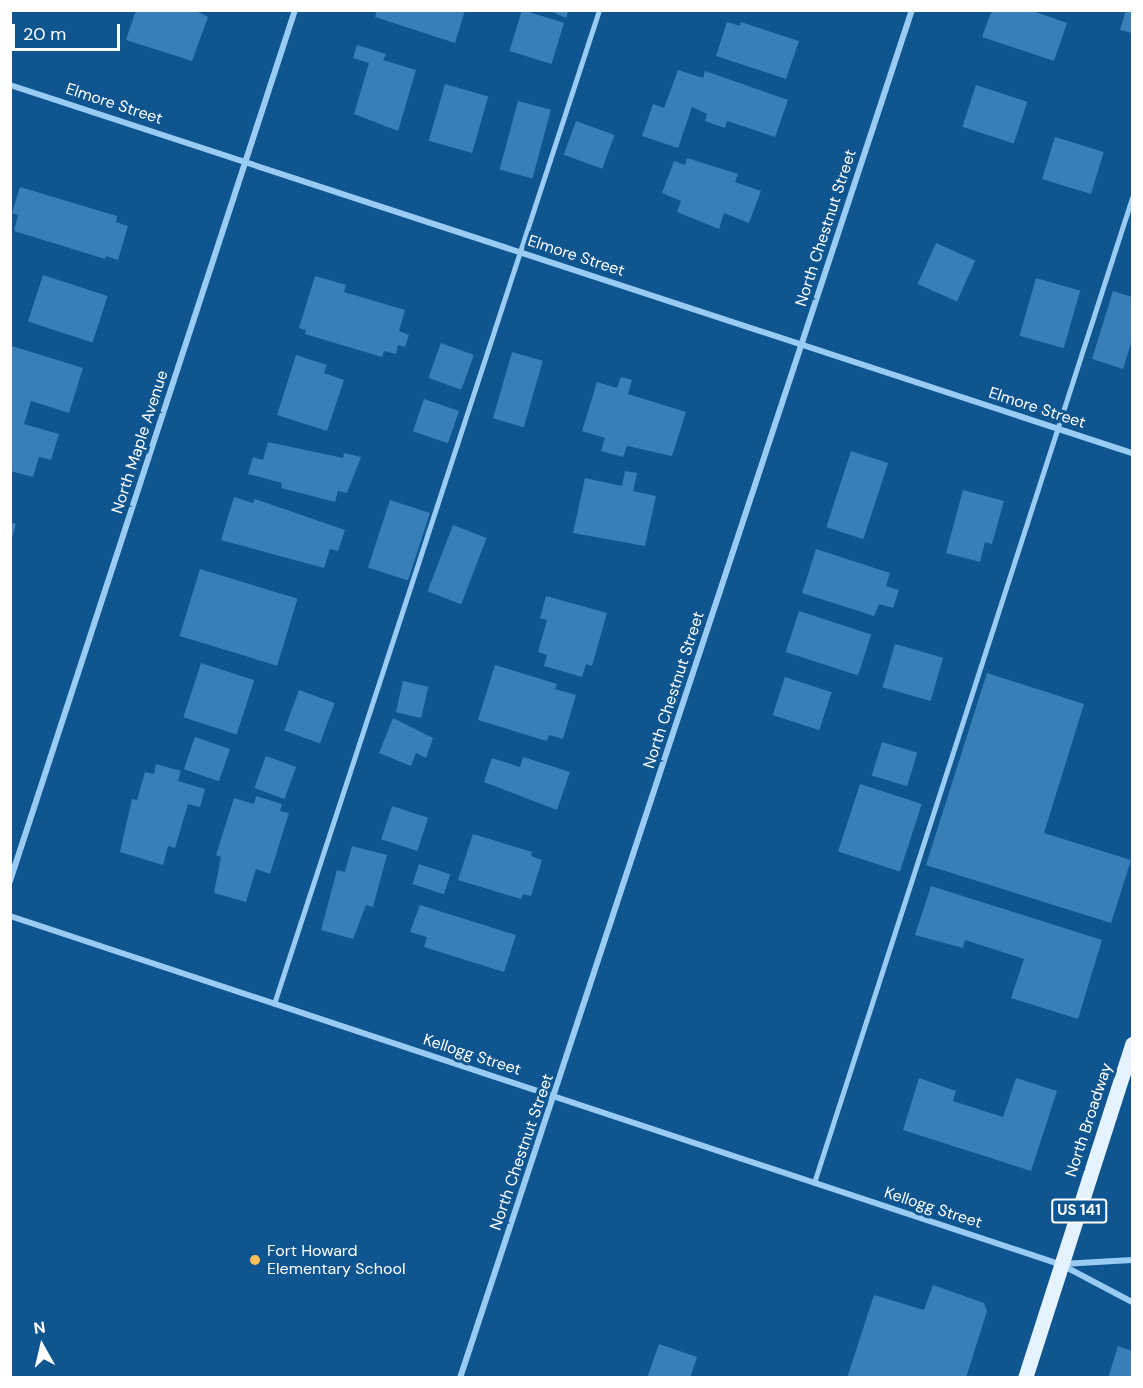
<!DOCTYPE html>
<style>
body{margin:0}
#map{position:relative;width:1143px;height:1388px;overflow:hidden;background:#0f5590;font-family:"DM Sans",sans-serif}
div>[style]{position:absolute}
.building>*{inset:0;background:#387fb9;transform-origin:0 0}
.service>*{height:4.5px;margin:-2.25px;padding:0 2.25px;transform-origin:2.25px;border-radius:2.25px;background:#99cbf3}
.minor>*{height:6px;margin:-3px;padding:0 3px;transform-origin:3px;border-radius:3px;background:#99cbf3}
.primary>*{height:15px;margin:-7.5px;padding:0 7.5px;transform-origin:7.5px;border-radius:7.5px;background:#e5f2ff}
.dots>*{width:16px;height:16px;translate:-50% -50%;box-sizing:border-box;border:3px solid #0f5590;border-radius:50%}
span{translate:-50% -50%;white-space:nowrap;text-align:center;line-height:1.15;-webkit-text-stroke:6px #0f5590;paint-order:stroke}
.shield-label span{padding:2px 4px;background:#0f5590;border:2px solid;border-radius:4px;-webkit-text-stroke-width:0}
.shield-label{font-size:15px;color:#fff;font-weight:700}
.street-label{font-size:16px;color:#fff}
.poi-label{font-size:16px;color:#fff}
.left{translate:0 -50%;text-align:left}
.frame{position:absolute;inset:0;border:12px solid #fff;pointer-events:none}
.north{position:absolute;left:12px;top:1316px;width:60px;height:60px;-webkit-text-stroke:4px #0f5590;paint-order:stroke;rotate:352deg;font-size:16px;font-weight:700;line-height:24px;text-align:center;color:#fff}
.north::after{content:'';display:block;margin:auto;width:21px;height:27px;background:#fff;clip-path:polygon(50% 0,100% 100%,50% 72%,0 100%)}
.scale{position:absolute;left:12px;top:24px;width:108px;height:27px;box-sizing:border-box;border:3px solid #fff;border-top:0;padding-left:8px;font-size:18px;line-height:21px;white-space:nowrap;color:#fff;-webkit-text-stroke:4px #0f5590;paint-order:stroke}
</style>
<div id="map">
<div class="building">
<div style="clip-path:polygon(136px 10px,194px 10px,208px 17px,192px 61px,126px 40px)"></div>
<div style="clip-path:polygon(377px 10px,465px 10px,455px 43px,375px 17px)"></div>
<div style="left:522px;top:10px;width:44px;height:43px;rotate:17deg"></div>
<div style="clip-path:polygon(548px 10px,569px 10px,566px 18px)"></div>
<div style="clip-path:polygon(992px 10px,1030px 10px,1067px 23px,1054px 61px,982px 37px)"></div>
<div style="clip-path:polygon(1126px 10px,1132px 10px,1132px 33px,1120px 30px)"></div>
<div style="clip-path:polygon(727px 22px,740px 26px,741px 22px,799px 41px,786px 79px,716px 56px)"></div>
<div style="clip-path:polygon(357px 45px,386px 54px,383px 60px,416px 70px,398px 131px,354px 114px,369px 63px,353px 58px)"></div>
<div style="clip-path:polygon(678px 70px,703px 78px,705px 71px,788px 100px,775px 137px,727px 121px,725px 128px,705px 121px,707px 114px,692px 107px,678px 148px,642px 136px,653px 104px,664px 108px)"></div>
<div style="left:445px;top:84px;width:45px;height:59px;rotate:16deg"></div>
<div style="left:976px;top:85px;width:54px;height:44px;rotate:18deg"></div>
<div style="left:518px;top:101px;width:34px;height:71px;rotate:15deg"></div>
<div style="left:576px;top:121px;width:41px;height:36px;rotate:20deg"></div>
<div style="left:1055px;top:137px;width:51px;height:44px;rotate:17deg"></div>
<div style="clip-path:polygon(687px 158px,738px 174px,735px 182px,761px 191px,749px 223px,724px 213px,719px 229px,677px 212px,681px 201px,662px 193px,674px 161px,685px 165px)"></div>
<div style="clip-path:polygon(20px 187px,117px 216px,116px 222px,128px 226px,118px 260px,106px 256px,105px 259px,14px 231px,18px 215px,12px 213px)"></div>
<div style="left:936px;top:243px;width:43px;height:45px;rotate:24deg"></div>
<div style="left:43px;top:275px;width:68px;height:49px;rotate:18deg"></div>
<div style="clip-path:polygon(315px 276px,346px 285px,344px 292px,405px 310px,399px 331px,409px 335px,405px 347px,398px 345px,396px 354px,384px 351px,382px 357px,305px 334px,306px 330px,299px 328px)"></div>
<div style="left:1036px;top:278px;width:46px;height:60px;rotate:16deg"></div>
<div style="clip-path:polygon(1113px 291px,1132px 297px,1132px 340px,1123px 369px,1092px 359px)"></div>
<div style="left:441px;top:343px;width:35px;height:37px;rotate:20deg"></div>
<div style="clip-path:polygon(12px 346px,83px 368px,69px 413px,31px 401px,24px 424px,59px 434px,51px 460px,39px 457px,33px 477px,10px 471px)"></div>
<div style="left:512px;top:352px;width:32px;height:69px;rotate:16deg"></div>
<div style="clip-path:polygon(296px 355px,327px 365px,324px 373px,344px 380px,327px 431px,277px 415px)"></div>
<div style="clip-path:polygon(621px 377px,632px 380px,628px 394px,686px 412px,672px 456px,627px 446px,623px 457px,601px 451px,605px 438px,582px 431px,597px 382px,617px 388px)"></div>
<div style="left:424px;top:399px;width:37px;height:34px;rotate:19deg"></div>
<div style="clip-path:polygon(268px 442px,343px 458px,344px 453px,361px 457px,347px 493px,338px 491px,335px 502px,281px 488px,282px 483px,248px 474px,253px 457px,263px 460px)"></div>
<div style="left:851px;top:451px;width:39px;height:80px;rotate:18deg"></div>
<div style="clip-path:polygon(625px 471px,637px 473px,633px 491px,656px 496px,645px 546px,573px 533px,585px 478px,622px 486px)"></div>
<div style="clip-path:polygon(963px 490px,1004px 501px,992px 544px,985px 542px,980px 562px,946px 553px)"></div>
<div style="clip-path:polygon(234px 497px,253px 503px,255px 499px,345px 530px,338px 551px,330px 549px,324px 568px,221px 540px)"></div>
<div style="left:390px;top:500px;width:42px;height:71px;rotate:18deg"></div>
<div style="clip-path:polygon(10px 522px,16px 524px,11px 541px,10px 541px)"></div>
<div style="left:453px;top:525px;width:36px;height:71px;rotate:21deg"></div>
<div style="clip-path:polygon(816px 549px,890px 573px,886px 586px,899px 590px,893px 608px,879px 604px,874px 616px,802px 593px)"></div>
<div style="left:200px;top:569px;width:102px;height:70px;rotate:17deg"></div>
<div style="clip-path:polygon(546px 596px,607px 613px,592px 666px,586px 664px,582px 677px,544px 666px,547px 655px,538px 652px,547px 620px,540px 618px)"></div>
<div style="left:799px;top:611px;width:76px;height:43px;rotate:18deg"></div>
<div style="left:895px;top:644px;width:50px;height:45px;rotate:16deg"></div>
<div style="left:201px;top:663px;width:56px;height:57px;rotate:18deg"></div>
<div style="clip-path:polygon(495px 665px,557px 684px,555px 689px,576px 695px,563px 739px,549px 735px,547px 741px,478px 720px)"></div>
<div style="clip-path:polygon(987px 673px,1084px 704px,1044px 833px,1131px 860px,1111px 923px,926px 865px)"></div>
<div style="left:785px;top:677px;width:49px;height:40px;rotate:18deg"></div>
<div style="left:403px;top:681px;width:26px;height:32px;rotate:13deg"></div>
<div style="left:299px;top:690px;width:38px;height:43px;rotate:20deg"></div>
<div style="clip-path:polygon(393px 718px,433px 738px,426px 758px,416px 753px,411px 766px,379px 753px)"></div>
<div style="left:195px;top:737px;width:37px;height:34px;rotate:19deg"></div>
<div style="left:882px;top:742px;width:37px;height:35px;rotate:17deg"></div>
<div style="left:266px;top:756px;width:32px;height:34px;rotate:20deg"></div>
<div style="clip-path:polygon(523px 757px,570px 772px,557px 810px,484px 782px,492px 758px,520px 767px)"></div>
<div style="clip-path:polygon(156px 764px,181px 771px,178px 781px,205px 789px,200px 807px,188px 804px,175px 848px,168px 846px,163px 865px,120px 852px,132px 799px,137px 800px,145px 772px,154px 774px)"></div>
<div style="left:860px;top:784px;width:65px;height:71px;rotate:18deg"></div>
<div style="clip-path:polygon(256px 796px,282px 804px,280px 811px,289px 813px,270px 874px,256px 869px,246px 902px,214px 893px,221px 857px,216px 855px,234px 798px,254px 804px)"></div>
<div style="left:392px;top:806px;width:38px;height:35px;rotate:18deg"></div>
<div style="clip-path:polygon(473px 834px,532px 852px,531px 856px,542px 860px,531px 896px,523px 894px,521px 899px,458px 880px)"></div>
<div style="clip-path:polygon(352px 846px,387px 855px,373px 907px,366px 905px,353px 939px,321px 930px,337px 870px,345px 872px)"></div>
<div style="left:419px;top:864px;width:33px;height:21px;rotate:18deg"></div>
<div style="clip-path:polygon(931px 886px,1102px 940px,1078px 1019px,1011px 998px,1024px 959px,965px 940px,963px 948px,915px 935px)"></div>
<div style="clip-path:polygon(420px 905px,516px 935px,504px 972px,424px 947px,427px 937px,410px 932px)"></div>
<div style="clip-path:polygon(919px 1078px,956px 1091px,953px 1101px,1003px 1117px,1016px 1078px,1057px 1091px,1031px 1171px,903px 1130px)"></div>
<div style="clip-path:polygon(933px 1285px,984px 1303px,987px 1311px,966px 1378px,847px 1378px,874px 1295px,924px 1310px)"></div>
<div style="clip-path:polygon(659px 1344px,697px 1357px,690px 1378px,647px 1378px)"></div>
<div style="clip-path:polygon(1118px 1346px,1132px 1351px,1132px 1378px,1108px 1378px)"></div>
</div>
<div class="service">
<div style="left:274px;top:1004px;width:1046px;rotate:-71.89deg"></div>
<div style="left:814px;top:1183px;width:1035px;rotate:-72.11deg"></div>
</div>
<div class="minor">
<div style="left:10px;top:85px;width:1181px;rotate:18.16deg"></div>
<div style="left:10px;top:881px;width:916px;rotate:-71.88deg"></div>
<div style="left:10px;top:916px;width:1108px;rotate:18.35deg"></div>
<div style="left:1062px;top:1265px;width:79px;rotate:27.9deg"></div>
<div style="left:1062px;top:1264px;width:70px;rotate:-3.3deg"></div>
<div style="left:460px;top:1378px;width:1441px;rotate:-71.72deg"></div>
</div>
<div class="primary">
<div style="left:1025px;top:1378px;width:351px;rotate:-72.2deg"></div>
</div>
<div class="dots">
<div style="left:255px;top:1260px;background:#ffbf5b"></div>
</div>
<div class="shield-label">
<span style="left:1079px;top:1211px">US 141</span>
</div>
<div class="street-label">
<span style="left:114px;top:104px;rotate:18deg">Elmore Street</span>
<span style="left:826px;top:228px;rotate:-72deg">North Chestnut Street</span>
<span style="left:576px;top:256px;rotate:18deg">Elmore Street</span>
<span style="left:1037px;top:408px;rotate:18deg">Elmore Street</span>
<span style="left:140px;top:442px;rotate:-72deg">North Maple Avenue</span>
<span style="left:674px;top:690px;rotate:-72deg">North Chestnut Street</span>
<span style="left:472px;top:1055px;rotate:18deg">Kellogg Street</span>
<span style="left:1089px;top:1120px;rotate:-72deg">North Broadway</span>
<span style="left:522px;top:1152px;rotate:-71deg">North Chestnut Street</span>
<span style="left:933px;top:1208px;rotate:18deg">Kellogg Street</span>
</div>
<div class="poi-label">
<span class="left" style="left:267px;top:1260px">Fort Howard<br>Elementary School</span>
</div>
<div class="frame"></div>
<div class="north">N</div>
<div class="scale">20 m</div>
</div>
